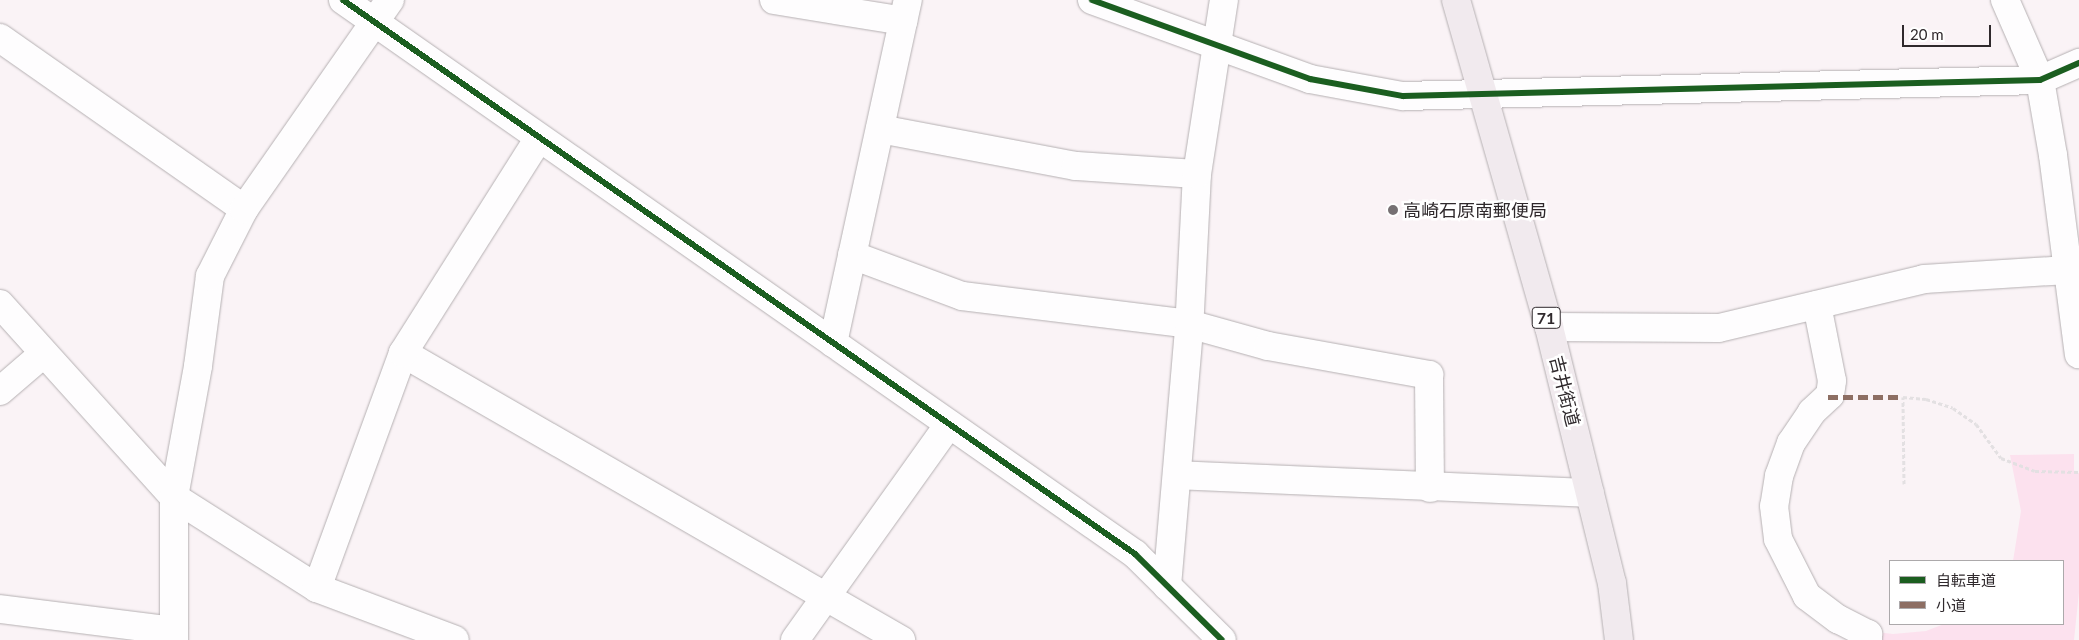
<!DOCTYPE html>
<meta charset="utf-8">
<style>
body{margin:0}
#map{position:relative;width:2079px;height:640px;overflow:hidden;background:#faf3f6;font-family:Lato,"Noto Sans JP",sans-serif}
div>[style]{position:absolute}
.green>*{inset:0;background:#fce1ee}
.path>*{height:3px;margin-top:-1.5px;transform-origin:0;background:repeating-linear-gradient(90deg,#e3e0e2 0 4px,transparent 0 6.5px)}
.roads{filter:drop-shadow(0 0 1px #b5b0b2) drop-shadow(0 0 1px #b5b0b2)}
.minor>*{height:28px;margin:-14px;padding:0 14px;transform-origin:14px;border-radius:14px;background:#fefdfe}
.major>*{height:28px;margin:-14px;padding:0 14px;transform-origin:14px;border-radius:14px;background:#f1eaee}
.quiet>*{height:5px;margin-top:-2.5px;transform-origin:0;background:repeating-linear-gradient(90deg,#8d6e63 0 10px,transparent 0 15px)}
.cycleway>*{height:6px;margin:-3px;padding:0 3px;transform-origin:3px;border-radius:3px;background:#1b5e20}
.dots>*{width:14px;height:14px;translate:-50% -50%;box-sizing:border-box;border:2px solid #fff;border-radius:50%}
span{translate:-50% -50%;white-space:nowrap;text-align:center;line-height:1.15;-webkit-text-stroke:5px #fff;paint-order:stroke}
.shield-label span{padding:1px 4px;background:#fff;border:1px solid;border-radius:4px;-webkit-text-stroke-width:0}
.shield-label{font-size:16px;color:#2f292c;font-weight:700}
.poi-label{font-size:18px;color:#2f292c}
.left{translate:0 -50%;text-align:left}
.street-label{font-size:18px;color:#2f292c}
.legend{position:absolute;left:1889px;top:560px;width:175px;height:65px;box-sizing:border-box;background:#fff;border:1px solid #aca9ab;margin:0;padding:6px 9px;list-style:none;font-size:15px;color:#2f292c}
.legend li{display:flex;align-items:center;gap:10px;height:25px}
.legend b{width:25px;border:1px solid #aca9ab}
.scale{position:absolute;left:1902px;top:25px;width:89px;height:22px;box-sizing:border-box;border:2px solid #2f292c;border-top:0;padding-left:6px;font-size:15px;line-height:18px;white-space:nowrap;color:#2f292c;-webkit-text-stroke:4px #fff;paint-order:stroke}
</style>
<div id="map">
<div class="green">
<div style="clip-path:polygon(2074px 454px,2074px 473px,2079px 473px,2079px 592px,2074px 640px,1876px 640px,1876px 632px,1893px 634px,1926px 631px,1944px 624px,2063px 624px,2063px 561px,2013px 561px,2021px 511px,2010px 455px)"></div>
</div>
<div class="path">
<div style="left:1904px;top:484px;width:87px;rotate:-90.7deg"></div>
<div style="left:1903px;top:397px;width:23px;rotate:5deg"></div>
<div style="left:1926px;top:399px;width:28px;rotate:18deg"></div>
<div style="left:1953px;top:408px;width:28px;rotate:35deg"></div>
<div style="left:1976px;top:424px;width:42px;rotate:53.7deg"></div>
<div style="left:2001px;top:458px;width:36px;rotate:21deg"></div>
<div style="left:2035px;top:471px;width:44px;rotate:1.3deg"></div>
</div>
<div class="roads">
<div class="minor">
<div style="left:343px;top:0;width:967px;rotate:34.97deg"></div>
<div style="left:1135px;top:554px;width:122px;rotate:44.7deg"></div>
<div style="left:774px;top:0;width:131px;rotate:9.2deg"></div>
<div style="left:1092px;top:0;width:232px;rotate:19.9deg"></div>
<div style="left:1310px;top:79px;width:95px;rotate:10.4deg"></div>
<div style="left:1403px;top:96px;width:637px;rotate:-1.44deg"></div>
<div style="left:2040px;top:80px;width:43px;rotate:-23.6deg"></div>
<div style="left:2005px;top:0;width:87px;rotate:66.4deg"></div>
<div style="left:2040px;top:80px;width:76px;rotate:80.2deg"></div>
<div style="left:2053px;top:155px;width:201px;rotate:82.6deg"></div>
<div style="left:0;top:38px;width:298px;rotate:35deg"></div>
<div style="left:880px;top:129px;width:199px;rotate:10.7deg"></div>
<div style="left:1076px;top:166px;width:121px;rotate:3.8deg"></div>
<div style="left:852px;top:255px;width:117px;rotate:20.4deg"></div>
<div style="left:962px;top:296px;width:229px;rotate:7deg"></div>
<div style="left:1189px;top:324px;width:82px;rotate:15.6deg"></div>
<div style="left:1268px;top:346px;width:164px;rotate:10.2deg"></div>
<div style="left:1429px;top:375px;width:113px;rotate:89.5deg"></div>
<div style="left:0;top:304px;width:260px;rotate:48deg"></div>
<div style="left:174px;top:497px;width:169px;rotate:32.5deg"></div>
<div style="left:317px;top:588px;width:147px;rotate:20.6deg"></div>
<div style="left:1817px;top:305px;width:77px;rotate:78.8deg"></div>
<div style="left:1832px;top:381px;width:14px;rotate:98deg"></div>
<div style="left:1830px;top:395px;width:25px;rotate:137deg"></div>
<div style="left:1812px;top:412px;width:37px;rotate:124deg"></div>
<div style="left:1791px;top:443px;width:35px;rotate:110deg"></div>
<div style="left:1779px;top:476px;width:30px;rotate:99deg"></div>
<div style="left:1774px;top:506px;width:33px;rotate:83deg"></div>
<div style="left:1778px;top:539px;width:64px;rotate:63deg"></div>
<div style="left:1807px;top:596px;width:39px;rotate:37deg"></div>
<div style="left:1838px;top:619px;width:34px;rotate:27deg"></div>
<div style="left:1868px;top:634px;width:6px;rotate:90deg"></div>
<div style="left:1549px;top:327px;width:170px;rotate:0.3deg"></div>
<div style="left:1719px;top:328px;width:211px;rotate:-13.4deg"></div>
<div style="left:1924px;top:279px;width:144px;rotate:-3.6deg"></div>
<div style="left:833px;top:343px;width:351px;rotate:-77.7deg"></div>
<div style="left:403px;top:353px;width:575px;rotate:29.96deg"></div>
<div style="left:0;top:391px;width:57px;rotate:-40.7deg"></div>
<div style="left:1177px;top:475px;width:413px;rotate:2.5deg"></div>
<div style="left:1167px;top:586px;width:256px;rotate:-85.1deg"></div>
<div style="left:1189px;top:331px;width:157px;rotate:-87.1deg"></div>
<div style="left:1197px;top:174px;width:176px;rotate:-81.2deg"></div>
<div style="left:317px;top:588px;width:250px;rotate:-69.9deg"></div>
<div style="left:403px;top:353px;width:254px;rotate:-57.7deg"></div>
<div style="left:0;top:609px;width:175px;rotate:7.2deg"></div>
<div style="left:174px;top:640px;width:143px;rotate:-90deg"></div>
<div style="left:174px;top:497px;width:133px;rotate:-79.6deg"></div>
<div style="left:198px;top:366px;width:91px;rotate:-82.4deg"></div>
<div style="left:210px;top:276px;width:75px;rotate:-63.1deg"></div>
<div style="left:244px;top:209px;width:255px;rotate:-55.1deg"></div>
<div style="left:795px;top:640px;width:265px;rotate:-54.5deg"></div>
</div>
<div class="major">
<div style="left:1456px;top:0;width:340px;rotate:74.1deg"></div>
<div style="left:1549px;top:327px;width:264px;rotate:76.2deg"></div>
<div style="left:1612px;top:583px;width:57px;rotate:83deg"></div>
</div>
</div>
<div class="quiet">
<div style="left:1828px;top:397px;width:75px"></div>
</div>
<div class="cycleway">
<div style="left:343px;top:0;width:967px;rotate:34.97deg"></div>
<div style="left:1135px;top:554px;width:122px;rotate:44.7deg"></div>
<div style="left:1092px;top:0;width:232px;rotate:19.9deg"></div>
<div style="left:1310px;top:79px;width:95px;rotate:10.4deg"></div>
<div style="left:1403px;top:96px;width:637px;rotate:-1.44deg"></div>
<div style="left:2040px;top:80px;width:43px;rotate:-23.6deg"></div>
</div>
<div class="dots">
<div style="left:1393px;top:210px;background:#767073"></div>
</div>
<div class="shield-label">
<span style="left:1546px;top:318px">71</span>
</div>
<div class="poi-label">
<span class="left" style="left:1403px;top:210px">高崎石原南郵便局</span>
</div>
<div class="street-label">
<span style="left:1565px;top:391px;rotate:76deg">吉井街道</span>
</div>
<ul class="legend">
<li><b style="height:6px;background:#1b5e20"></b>自転車道</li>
<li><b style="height:6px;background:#8d6e63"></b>小道</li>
</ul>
<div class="scale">20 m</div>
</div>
